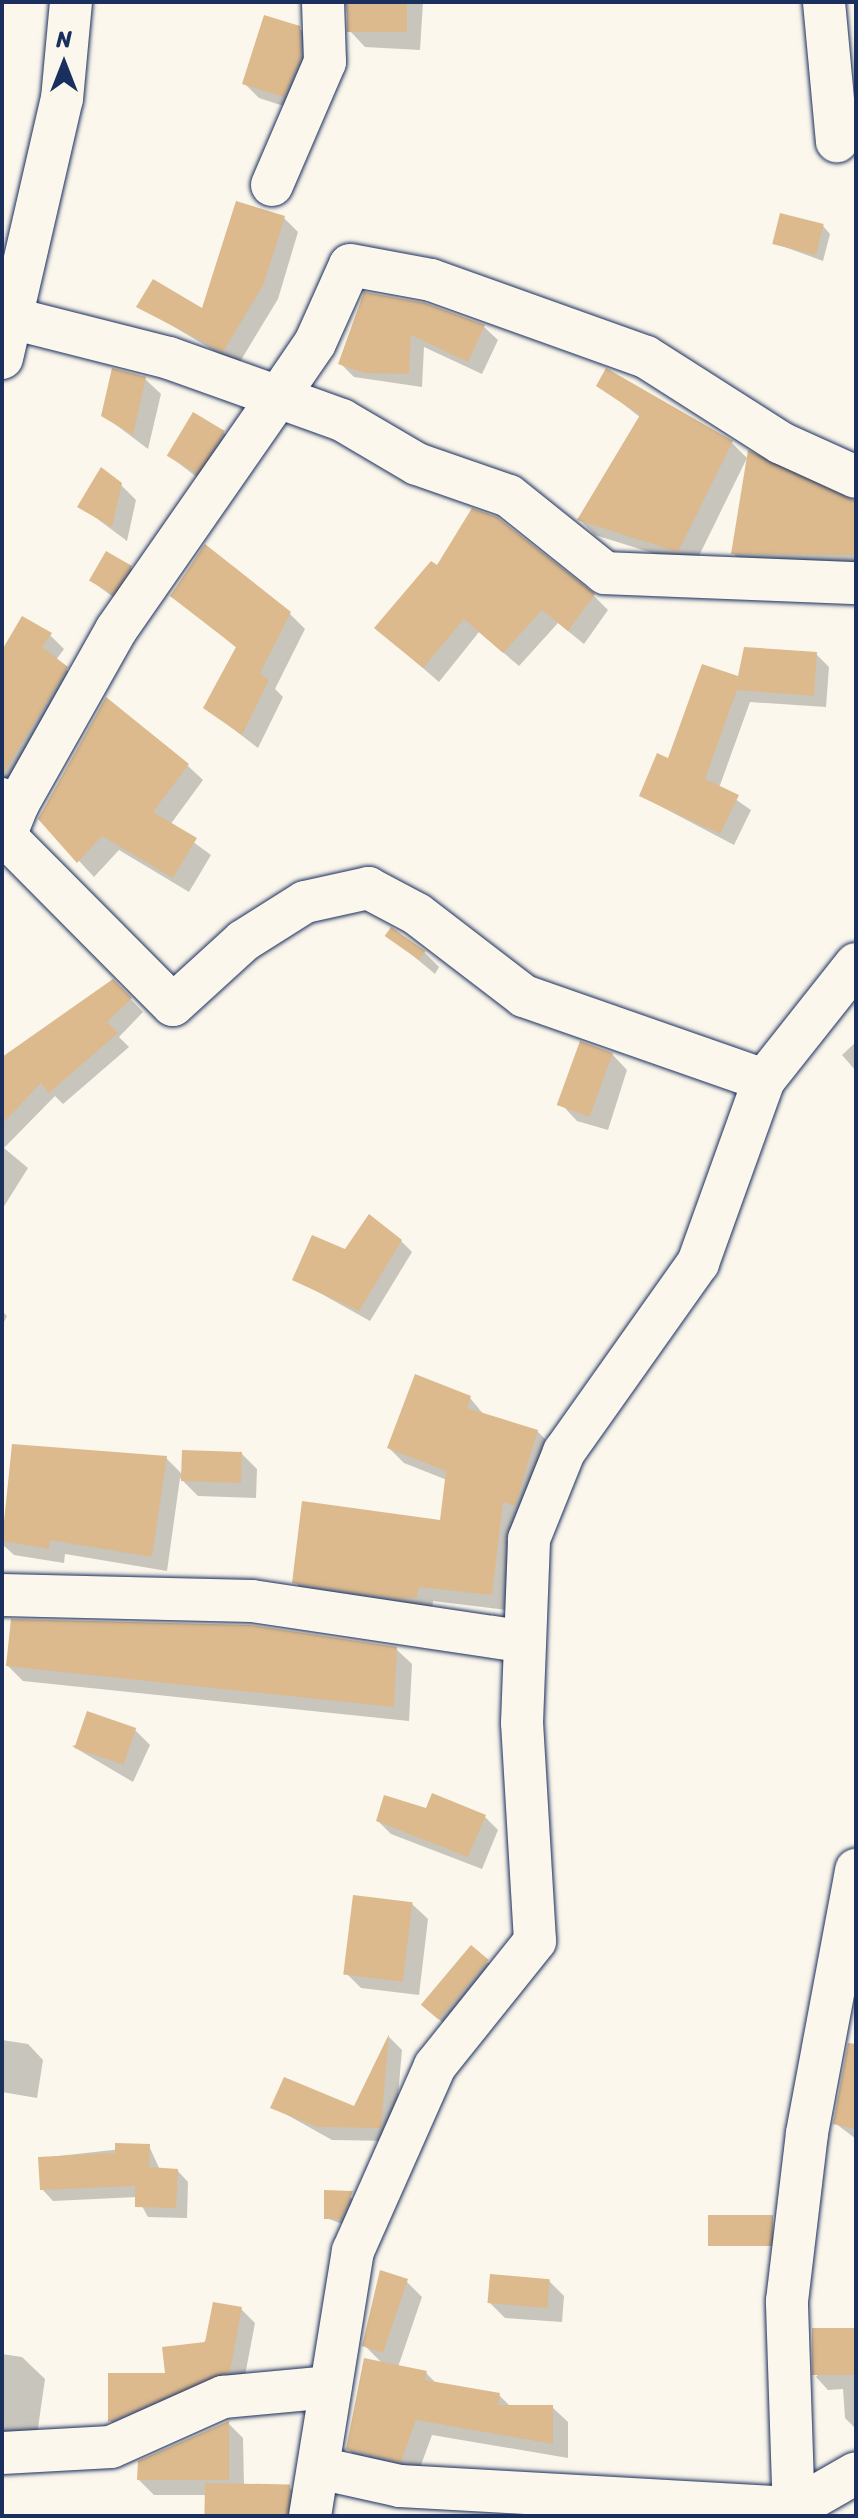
<!DOCTYPE html>
<style>
body{margin:0}
#map{position:relative;width:858px;height:2518px;overflow:hidden;background:#fbf7ec;font-family:Sriracha,sans-serif}
div>[style]{position:absolute}
.shadow>*{inset:0;background:#0003}
.building>*{inset:0;background:#dcba8e;transform-origin:0 0}
.roads{filter:drop-shadow(0 0 2px #1b2f5e) drop-shadow(0 0 2px #1b2f5e)}
.minor>*{height:42px;margin:-21px;padding:0 21px;transform-origin:21px;border-radius:21px;background:#fbf7ec}
span{translate:-50% -50%;white-space:nowrap;text-align:center;line-height:1.15;-webkit-text-stroke:6px #fbf7ec;paint-order:stroke}
.frame{position:absolute;inset:0;border:4px solid #1b2f5e;pointer-events:none}
.north{position:absolute;left:24px;top:24px;width:80px;height:80px;-webkit-text-stroke:6px #fbf7ec;paint-order:stroke;rotate:0deg;font-size:22px;font-weight:700;line-height:32px;text-align:center;color:#1b2f5e}
.north::after{content:'';display:block;margin:auto;width:28px;height:36px;background:#1b2f5e;clip-path:polygon(50% 0,100% 100%,50% 72%,0 100%)}
</style>
<div id="map">
<div class="shadow">
<div style="clip-path:polygon(345px 2px,423px 2px,420px 50px,365px 47px,350px 31px)"></div>
<div style="clip-path:polygon(299px 28px,314px 43px,299px 111px,259px 98px,244px 83px)"></div>
<div style="clip-path:polygon(284px 218px,298px 232px,278px 299px,238px 365px,139px 306px,203px 311px)"></div>
<div style="clip-path:polygon(823px 226px,830px 234px,823px 261px,774px 243px)"></div>
<div style="clip-path:polygon(365px 294px,484px 327px,498px 340px,482px 374px,424px 347px,422px 387px,354px 377px,340px 363px)"></div>
<div style="clip-path:polygon(145px 379px,161px 394px,148px 449px,103px 415px)"></div>
<div style="clip-path:polygon(599px 385px,732px 443px,747px 458px,694px 566px,595px 535px,580px 520px,641px 418px)"></div>
<div style="clip-path:polygon(224px 433px,239px 448px,211px 488px,168px 455px)"></div>
<div style="clip-path:polygon(121px 485px,136px 500px,127px 541px,80px 506px)"></div>
<div style="clip-path:polygon(856px 502px,856px 573px,750px 571px,733px 553px)"></div>
<div style="clip-path:polygon(130px 567px,146px 582px,128px 608px,90px 580px)"></div>
<div style="clip-path:polygon(438px 568px,593px 595px,608px 610px,584px 644px,558px 623px,519px 666px,479px 632px,439px 682px,377px 628px)"></div>
<div style="clip-path:polygon(173px 595px,289px 613px,305px 629px,275px 689px,283px 697px,258px 748px,206px 708px,238px 649px)"></div>
<div style="clip-path:polygon(50px 635px,64px 649px,56px 660px,80px 683px,2px 788px,2px 653px)"></div>
<div style="clip-path:polygon(816px 654px,829px 667px,826px 707px,750px 702px,719px 788px,751px 810px,734px 845px,641px 796px,740px 679px)"></div>
<div style="clip-path:polygon(187px 765px,203px 780px,170px 825px,211px 855px,189px 892px,119px 850px,94px 877px,40px 819px)"></div>
<div style="clip-path:polygon(388px 935px,424px 952px,439px 967px,435px 974px)"></div>
<div style="clip-path:polygon(113px 981px,143px 1012px,119px 1037px,129px 1047px,63px 1104px,55px 1096px,4px 1148px,28px 1168px,3px 1208px,2px 1059px)"></div>
<div style="clip-path:polygon(856px 1042px,856px 1071px,842px 1055px)"></div>
<div style="clip-path:polygon(612px 1054px,627px 1070px,608px 1130px,577px 1121px,562px 1105px)"></div>
<div style="clip-path:polygon(401px 1241px,412px 1252px,370px 1321px,295px 1279px,345px 1252px)"></div>
<div style="clip-path:polygon(2px 1311px,7px 1316px,2px 1326px)"></div>
<div style="clip-path:polygon(470px 1398px,485px 1416px,537px 1431px,553px 1447px,507px 1610px,433px 1601px,432px 1611px,310px 1598px,295px 1582px,442px 1522px,447px 1480px,404px 1463px,389px 1448px)"></div>
<div style="clip-path:polygon(14px 1446px,166px 1458px,183px 1475px,242px 1454px,257px 1469px,256px 1498px,198px 1496px,180px 1478px,167px 1571px,65px 1554px,64px 1563px,14px 1555px,2px 1544px)"></div>
<div style="clip-path:polygon(396px 1649px,412px 1664px,409px 1721px,23px 1681px,8px 1666px)"></div>
<div style="clip-path:polygon(135px 1730px,150px 1745px,133px 1782px,72px 1746px)"></div>
<div style="clip-path:polygon(427px 1810px,485px 1817px,498px 1830px,482px 1869px,391px 1834px,378px 1821px)"></div>
<div style="clip-path:polygon(412px 1904px,428px 1919px,419px 1995px,361px 1988px,346px 1973px)"></div>
<div style="clip-path:polygon(488px 1962px,503px 1977px,456px 2035px,423px 2004px)"></div>
<div style="clip-path:polygon(389px 2037px,402px 2050px,394px 2141px,332px 2140px,273px 2107px,355px 2109px)"></div>
<div style="clip-path:polygon(2px 2040px,28px 2044px,43px 2060px,37px 2098px,2px 2092px)"></div>
<div style="clip-path:polygon(856px 2069px,856px 2139px,835px 2123px)"></div>
<div style="clip-path:polygon(149px 2146px,160px 2170px,177px 2170px,188px 2182px,187px 2218px,148px 2217px,137px 2197px,53px 2201px,42px 2189px,40px 2158px)"></div>
<div style="clip-path:polygon(326px 2192px,359px 2200px,348px 2226px,326px 2218px)"></div>
<div style="clip-path:polygon(406px 2281px,422px 2297px,398px 2367px,426px 2373px,437px 2384px,499px 2395px,511px 2407px,552px 2407px,568px 2422px,568px 2458px,432px 2435px,417px 2476px,363px 2464px,348px 2449px,383px 2364px,364px 2345px)"></div>
<div style="clip-path:polygon(549px 2281px,564px 2296px,562px 2322px,505px 2318px,490px 2303px)"></div>
<div style="clip-path:polygon(241px 2309px,255px 2323px,243px 2386px,124px 2434px,110px 2421px,110px 2375px,167px 2375px)"></div>
<div style="clip-path:polygon(856px 2330px,856px 2429px,845px 2418px,843px 2389px,828px 2390px,816px 2377px)"></div>
<div style="clip-path:polygon(2px 2354px,22px 2357px,45px 2379px,35px 2449px,2px 2445px)"></div>
<div style="clip-path:polygon(228px 2423px,243px 2438px,244px 2486px,289px 2487px,304px 2502px,304px 2516px,206px 2516px,206px 2495px,154px 2495px,139px 2480px)"></div>
</div>
<div class="building">
<div style="left:347px;top:2px;width:60px;height:30px"></div>
<div style="clip-path:polygon(264px 15px,300px 26px,301px 57px,284px 97px,242px 84px)"></div>
<div style="clip-path:polygon(236px 201px,285px 216px,264px 284px,223px 352px,136px 307px,153px 279px,202px 308px)"></div>
<div style="left:780px;top:213px;width:45px;height:32px;rotate:14deg"></div>
<div style="clip-path:polygon(364px 292px,425px 303px,485px 325px,468px 362px,411px 335px,409px 374px,364px 373px,338px 364px)"></div>
<div style="clip-path:polygon(112px 368px,146px 377px,133px 435px,101px 416px)"></div>
<div style="clip-path:polygon(606px 368px,733px 441px,678px 552px,577px 520px,640px 415px,596px 386px)"></div>
<div style="left:193px;top:412px;width:37px;height:51px;rotate:31deg"></div>
<div style="clip-path:polygon(748px 450px,856px 501px,856px 555px,731px 554px)"></div>
<div style="clip-path:polygon(101px 467px,122px 483px,112px 527px,77px 507px)"></div>
<div style="clip-path:polygon(472px 508px,497px 517px,595px 594px,568px 631px,542px 610px,503px 653px,464px 619px,423px 668px,374px 628px,431px 561px,437px 565px)"></div>
<div style="clip-path:polygon(205px 544px,291px 612px,260px 673px,269px 680px,242px 735px,203px 708px,236px 647px,170px 596px)"></div>
<div style="left:106px;top:551px;width:30px;height:34px;rotate:30deg"></div>
<div style="clip-path:polygon(22px 616px,52px 633px,42px 647px,68px 667px,2px 776px,2px 650px)"></div>
<div style="clip-path:polygon(744px 647px,817px 652px,814px 696px,737px 690px,705px 779px,739px 795px,720px 834px,639px 796px,657px 753px,668px 758px,702px 664px,738px 676px)"></div>
<div style="clip-path:polygon(106px 697px,189px 764px,153px 812px,197px 838px,173px 878px,102px 836px,77px 863px,38px 819px)"></div>
<div style="left:391px;top:927px;width:42px;height:11px;rotate:35deg"></div>
<div style="clip-path:polygon(113px 979px,132px 998px,107px 1022px,118px 1033px,49px 1093px,41px 1083px,2px 1124px,2px 1057px)"></div>
<div style="left:580px;top:1041px;width:35px;height:68px;rotate:20deg"></div>
<div style="clip-path:polygon(369px 1214px,402px 1240px,359px 1311px,292px 1280px,312px 1235px,345px 1249px)"></div>
<div style="clip-path:polygon(415px 1374px,471px 1396px,467px 1408px,538px 1430px,515px 1506px,503px 1502px,492px 1595px,419px 1587px,417px 1597px,400px 1599px,292px 1583px,302px 1501px,440px 1520px,446px 1471px,387px 1448px)"></div>
<div style="clip-path:polygon(12px 1444px,167px 1456px,152px 1557px,50px 1540px,49px 1549px,2px 1541px)"></div>
<div style="left:182px;top:1450px;width:60px;height:31px;rotate:2deg"></div>
<div style="clip-path:polygon(11px 1619px,250px 1625px,397px 1647px,394px 1707px,6px 1666px)"></div>
<div style="left:87px;top:1711px;width:52px;height:39px;rotate:19deg"></div>
<div style="clip-path:polygon(432px 1793px,486px 1815px,468px 1857px,376px 1821px,384px 1795px,426px 1808px)"></div>
<div style="left:353px;top:1895px;width:60px;height:80px;rotate:7deg"></div>
<div style="left:471px;top:1945px;width:23px;height:78px;rotate:40deg"></div>
<div style="clip-path:polygon(389px 2034px,381px 2128px,317px 2127px,270px 2108px,284px 2077px,354px 2106px)"></div>
<div style="clip-path:polygon(848px 2043px,856px 2044px,856px 2129px,833px 2124px)"></div>
<div style="clip-path:polygon(115px 2143px,150px 2144px,149px 2167px,178px 2169px,176px 2208px,135px 2207px,135px 2186px,40px 2190px,38px 2157px,115px 2153px)"></div>
<div style="clip-path:polygon(324px 2190px,353px 2191px,341px 2219px,324px 2219px)"></div>
<div style="left:708px;top:2215px;width:65px;height:31px"></div>
<div style="clip-path:polygon(380px 2270px,408px 2279px,383px 2353px,362px 2346px)"></div>
<div style="left:490px;top:2274px;width:60px;height:29px;rotate:5deg"></div>
<div style="clip-path:polygon(213px 2302px,242px 2307px,230px 2372px,108px 2422px,108px 2373px,165px 2373px,162px 2347px,205px 2342px)"></div>
<div style="left:856px;top:2328px;width:47px;height:44px;rotate:90deg"></div>
<div style="clip-path:polygon(364px 2358px,427px 2371px,425px 2380px,500px 2393px,498px 2405px,553px 2405px,553px 2444px,416px 2420px,401px 2462px,346px 2449px)"></div>
<div style="clip-path:polygon(229px 2421px,229px 2480px,137px 2480px,138px 2461px)"></div>
<div style="left:205px;top:2483px;width:85px;height:33px;rotate:1deg"></div>
</div>
<div class="roads">
<div class="minor">
<div style="left:824px;top:2px;width:140px;rotate:84.7deg"></div>
<div style="left:272px;top:185px;width:134px;rotate:-66.7deg"></div>
<div style="left:325px;top:62px;width:60px;rotate:-91.9deg"></div>
<div style="left:15px;top:319px;width:159px;rotate:14.2deg"></div>
<div style="left:169px;top:358px;width:116px;rotate:19.7deg"></div>
<div style="left:278px;top:397px;width:65px;rotate:-55.6deg"></div>
<div style="left:315px;top:343px;width:85px;rotate:-65.8deg"></div>
<div style="left:350px;top:265px;width:82px;rotate:10.5deg"></div>
<div style="left:431px;top:280px;width:228px;rotate:19.7deg"></div>
<div style="left:646px;top:357px;width:160px;rotate:32.5deg"></div>
<div style="left:781px;top:443px;width:82px;rotate:24.4deg"></div>
<div style="left:2px;top:358px;width:266px;rotate:-77deg"></div>
<div style="left:62px;top:99px;width:97px;rotate:-84.7deg"></div>
<div style="left:2px;top:799px;width:17px;rotate:17deg"></div>
<div style="left:18px;top:804px;width:200px;rotate:-60.6deg"></div>
<div style="left:116px;top:630px;width:284px;rotate:-55.2deg"></div>
<div style="left:278px;top:397px;width:68px;rotate:19.8deg"></div>
<div style="left:342px;top:420px;width:87px;rotate:30.4deg"></div>
<div style="left:417px;top:464px;width:97px;rotate:19.2deg"></div>
<div style="left:509px;top:496px;width:123px;rotate:38.7deg"></div>
<div style="left:605px;top:573px;width:251px;rotate:2.3deg"></div>
<div style="left:18px;top:804px;width:35px;rotate:112deg"></div>
<div style="left:5px;top:836px;width:238px;rotate:45.2deg"></div>
<div style="left:173px;top:1005px;width:95px;rotate:-42.4deg"></div>
<div style="left:243px;top:941px;width:73px;rotate:-32.2deg"></div>
<div style="left:305px;top:902px;width:65px;rotate:-12.5deg"></div>
<div style="left:368px;top:888px;width:55px;rotate:28deg"></div>
<div style="left:417px;top:914px;width:135px;rotate:37.5deg"></div>
<div style="left:524px;top:996px;width:254px;rotate:19.3deg"></div>
<div style="left:2px;top:1595px;width:250px;rotate:1.4deg"></div>
<div style="left:252px;top:1601px;width:276px;rotate:8.5deg"></div>
<div style="left:2px;top:2453px;width:109px;rotate:-3.2deg"></div>
<div style="left:111px;top:2447px;width:123px;rotate:-24.1deg"></div>
<div style="left:223px;top:2397px;width:108px;rotate:-5.3deg"></div>
<div style="left:319px;top:2468px;width:83px;rotate:12.5deg"></div>
<div style="left:400px;top:2486px;width:396px;rotate:3.2deg"></div>
<div style="left:795px;top:2508px;width:70px;rotate:-29.8deg"></div>
<div style="left:310px;top:2516px;width:268px;rotate:-80.8deg"></div>
<div style="left:353px;top:2251px;width:202px;rotate:-66.1deg"></div>
<div style="left:435px;top:2066px;width:160px;rotate:-51.3deg"></div>
<div style="left:535px;top:1941px;width:218px;rotate:-93.4deg"></div>
<div style="left:522px;top:1723px;width:184px;rotate:-87.8deg"></div>
<div style="left:529px;top:1539px;width:94px;rotate:-68.1deg"></div>
<div style="left:564px;top:1452px;width:232px;rotate:-54.7deg"></div>
<div style="left:698px;top:1263px;width:195px;rotate:-70.2deg"></div>
<div style="left:764px;top:1080px;width:148px;rotate:-51.6deg"></div>
<div style="left:794px;top:2516px;width:215px;rotate:-91.9deg"></div>
<div style="left:787px;top:2301px;width:169px;rotate:-83.2deg"></div>
<div style="left:807px;top:2133px;width:268px;rotate:-79.4deg"></div>
</div>
</div>
<div class="frame"></div>
<div class="north">N</div>
</div>
